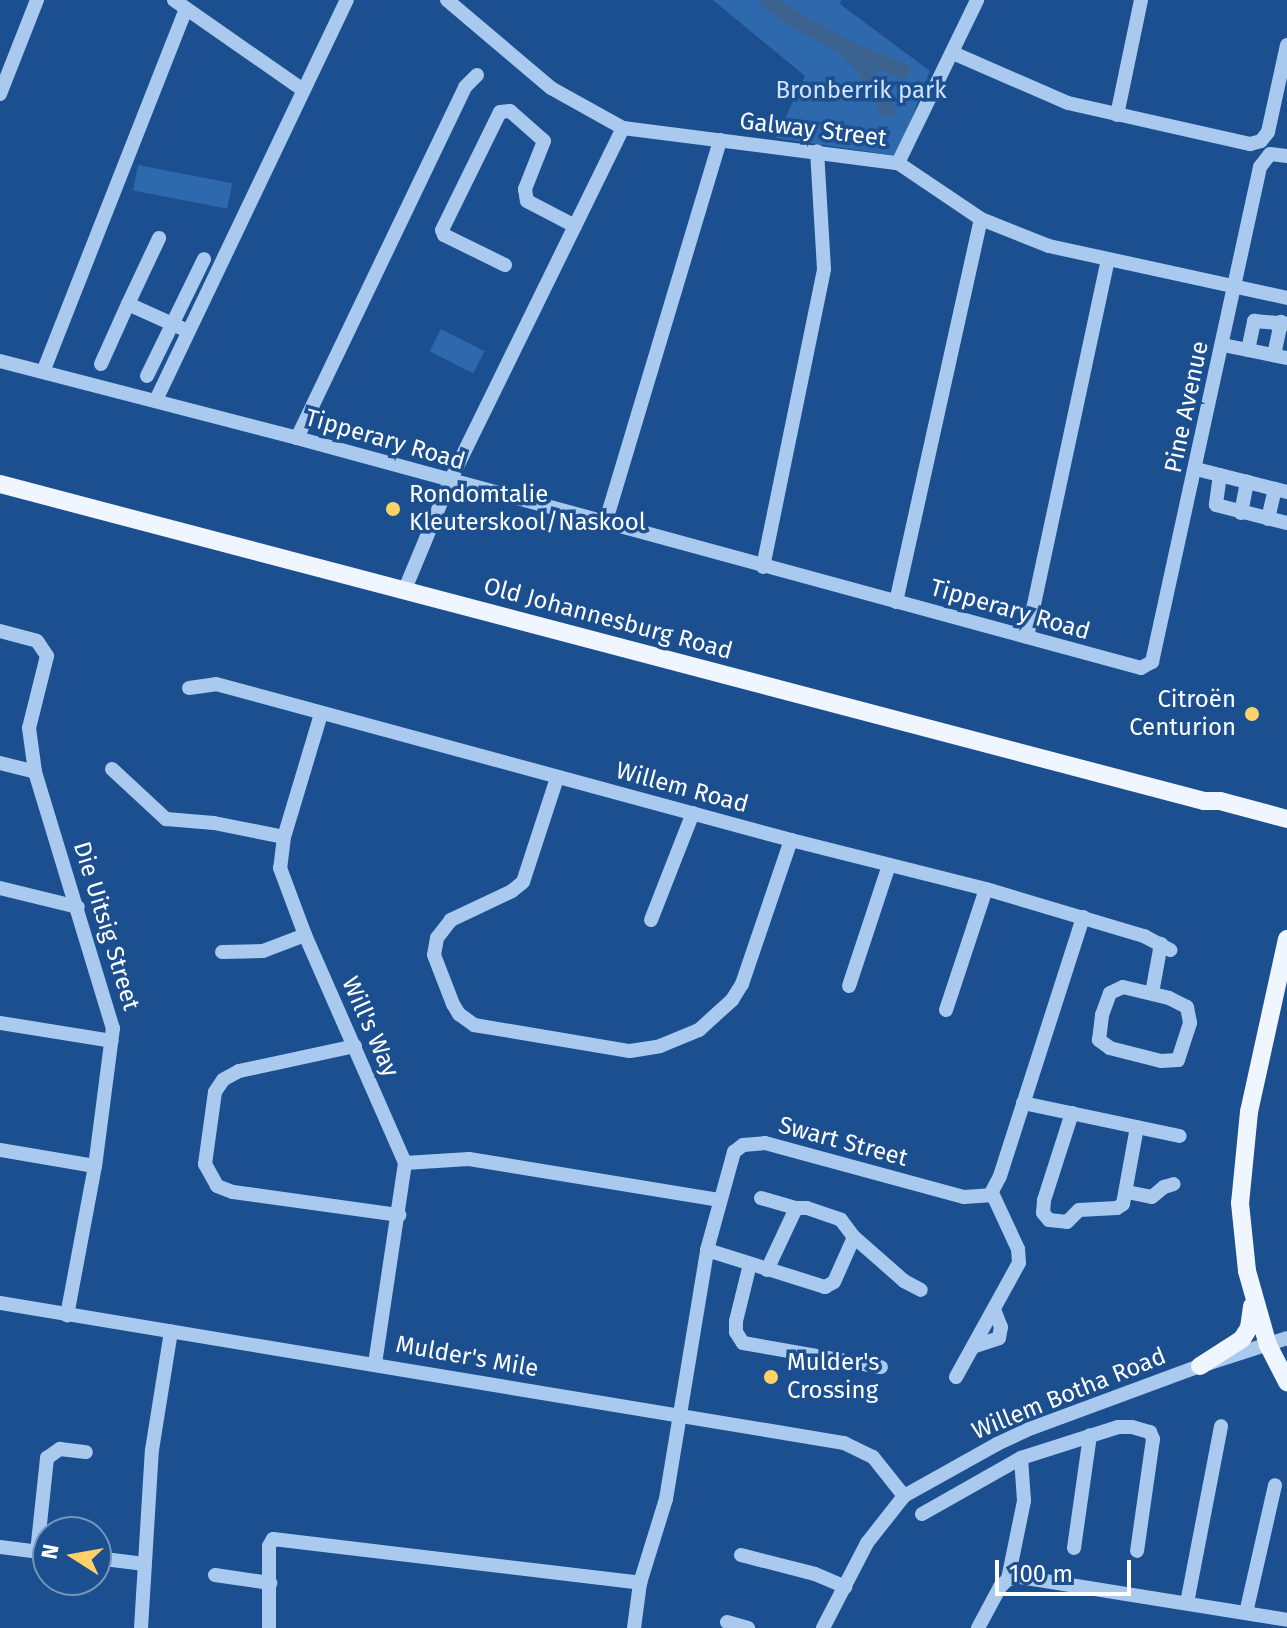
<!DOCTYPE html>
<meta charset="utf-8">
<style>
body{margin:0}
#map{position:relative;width:1287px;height:1628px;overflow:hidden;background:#1b4f8f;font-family:"Fira Sans",sans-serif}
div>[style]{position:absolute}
.green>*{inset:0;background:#2e69ad;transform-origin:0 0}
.river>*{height:16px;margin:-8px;padding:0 8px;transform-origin:8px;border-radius:8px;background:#3c6290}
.minor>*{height:14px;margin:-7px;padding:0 7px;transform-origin:7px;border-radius:7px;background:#a9c9ee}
.major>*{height:18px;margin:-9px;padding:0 9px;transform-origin:9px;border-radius:9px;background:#f0f6ff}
.dots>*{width:22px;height:22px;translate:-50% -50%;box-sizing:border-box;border:4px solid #1b4f8f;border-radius:50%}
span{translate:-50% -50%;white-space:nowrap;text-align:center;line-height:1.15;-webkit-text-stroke:7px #1b4f8f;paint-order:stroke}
.park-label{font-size:24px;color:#cfe3fa}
.street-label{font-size:24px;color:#fff}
.poi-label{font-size:24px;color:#fff}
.left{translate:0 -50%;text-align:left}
.right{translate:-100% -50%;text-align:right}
.north{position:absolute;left:32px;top:1516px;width:80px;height:80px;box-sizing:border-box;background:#1b4f8f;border:2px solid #7695bc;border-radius:50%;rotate:281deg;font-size:22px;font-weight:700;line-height:32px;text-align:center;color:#fff}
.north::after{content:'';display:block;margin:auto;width:28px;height:36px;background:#ffd166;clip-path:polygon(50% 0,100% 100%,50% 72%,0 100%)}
.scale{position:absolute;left:995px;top:1560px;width:136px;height:36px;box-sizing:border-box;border:4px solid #fff;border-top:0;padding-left:10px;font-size:24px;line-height:28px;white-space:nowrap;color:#fff;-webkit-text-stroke:6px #1b4f8f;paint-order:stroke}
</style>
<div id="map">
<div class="green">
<div style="clip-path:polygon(713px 0,841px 0,840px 4px,930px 71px,897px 156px,776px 138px,805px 76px)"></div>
<div style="left:138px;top:165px;width:96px;height:26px;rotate:11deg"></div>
<div style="left:441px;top:329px;width:49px;height:25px;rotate:27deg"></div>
</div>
<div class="river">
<div style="left:768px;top:0;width:24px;rotate:38deg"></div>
<div style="left:787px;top:15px;width:66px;rotate:28.9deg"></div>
<div style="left:845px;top:47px;width:62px;rotate:22.8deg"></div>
<div style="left:851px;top:53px;width:18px;rotate:47deg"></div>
<div style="left:863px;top:66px;width:49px;rotate:60.8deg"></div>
</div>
<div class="minor">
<div style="left:174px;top:0;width:157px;rotate:34.9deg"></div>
<div style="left:447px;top:0;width:136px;rotate:40.2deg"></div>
<div style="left:551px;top:88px;width:82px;rotate:29.1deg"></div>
<div style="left:623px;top:128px;width:277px;rotate:7.3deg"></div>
<div style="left:898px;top:163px;width:100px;rotate:34deg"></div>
<div style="left:981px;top:219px;width:73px;rotate:21.7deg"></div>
<div style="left:1049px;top:246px;width:244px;rotate:12.3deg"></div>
<div style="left:953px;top:53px;width:125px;rotate:23.5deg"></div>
<div style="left:1068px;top:103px;width:187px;rotate:12.7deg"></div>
<div style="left:1250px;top:144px;width:11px;rotate:-15deg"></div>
<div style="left:1261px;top:141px;width:11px;rotate:-52deg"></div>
<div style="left:1268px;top:132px;width:89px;rotate:-77.7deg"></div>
<div style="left:0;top:94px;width:101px;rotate:-68.5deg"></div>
<div style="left:1117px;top:115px;width:117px;rotate:-78.2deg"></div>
<div style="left:898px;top:163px;width:181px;rotate:-64.1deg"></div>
<div style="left:505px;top:265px;width:68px;rotate:-153.8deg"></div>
<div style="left:444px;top:235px;width:5px;rotate:-112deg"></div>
<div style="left:442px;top:230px;width:131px;rotate:-63.8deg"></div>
<div style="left:500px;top:112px;width:10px;rotate:-6deg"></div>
<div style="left:510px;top:111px;width:45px;rotate:41.4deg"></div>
<div style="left:544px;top:141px;width:52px;rotate:111.6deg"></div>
<div style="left:525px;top:189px;width:12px;rotate:81deg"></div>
<div style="left:527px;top:201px;width:54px;rotate:27.5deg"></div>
<div style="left:128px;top:304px;width:73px;rotate:-64.8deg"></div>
<div style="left:1223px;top:345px;width:65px;rotate:11.5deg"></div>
<div style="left:1248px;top:350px;width:30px;rotate:-78deg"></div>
<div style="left:1254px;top:321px;width:33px;rotate:5deg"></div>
<div style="left:1274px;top:355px;width:34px;rotate:-78deg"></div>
<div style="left:0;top:361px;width:307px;rotate:14.5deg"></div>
<div style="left:297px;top:438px;width:875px;rotate:15.24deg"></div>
<div style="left:1141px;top:668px;width:13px;rotate:-29deg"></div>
<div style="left:1152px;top:662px;width:507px;rotate:-77.69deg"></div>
<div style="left:1260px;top:167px;width:16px;rotate:-52deg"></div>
<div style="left:1270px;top:154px;width:17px;rotate:7deg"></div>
<div style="left:101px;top:364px;width:66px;rotate:-65.8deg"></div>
<div style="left:128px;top:304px;width:66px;rotate:24.2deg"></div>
<div style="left:43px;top:372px;width:390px;rotate:-68.5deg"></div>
<div style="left:147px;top:376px;width:130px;rotate:-64deg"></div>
<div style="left:156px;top:400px;width:443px;rotate:-64.5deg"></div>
<div style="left:297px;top:438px;width:389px;rotate:-64.4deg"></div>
<div style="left:465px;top:87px;width:17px;rotate:-45deg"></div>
<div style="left:1196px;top:469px;width:94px;rotate:14.2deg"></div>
<div style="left:1220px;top:475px;width:30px;rotate:98deg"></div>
<div style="left:1216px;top:505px;width:73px;rotate:14.2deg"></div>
<div style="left:1241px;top:513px;width:32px;rotate:-79deg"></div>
<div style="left:1268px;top:519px;width:31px;rotate:-77deg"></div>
<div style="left:605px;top:524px;width:401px;rotate:-73.3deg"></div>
<div style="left:763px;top:567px;width:304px;rotate:-78.4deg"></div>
<div style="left:824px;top:269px;width:118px;rotate:-93.4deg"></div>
<div style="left:405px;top:589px;width:117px;rotate:-67.4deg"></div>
<div style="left:450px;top:481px;width:393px;rotate:-63.9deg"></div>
<div style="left:896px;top:602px;width:392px;rotate:-77.5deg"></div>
<div style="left:0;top:631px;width:38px;rotate:15deg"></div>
<div style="left:37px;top:641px;width:18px;rotate:56deg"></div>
<div style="left:47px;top:656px;width:74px;rotate:104deg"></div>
<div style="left:29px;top:728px;width:44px;rotate:82.2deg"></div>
<div style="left:35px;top:772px;width:268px;rotate:73.1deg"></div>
<div style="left:113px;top:1028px;width:139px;rotate:97.4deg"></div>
<div style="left:95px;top:1166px;width:152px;rotate:100.6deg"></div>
<div style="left:1027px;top:637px;width:386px;rotate:-77.9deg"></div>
<div style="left:189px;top:688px;width:27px;rotate:-8deg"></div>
<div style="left:216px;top:684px;width:596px;rotate:15.18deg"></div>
<div style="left:791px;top:840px;width:201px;rotate:14.1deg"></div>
<div style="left:986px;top:889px;width:165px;rotate:16.6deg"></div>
<div style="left:1144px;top:936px;width:30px;rotate:28deg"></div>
<div style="left:321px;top:714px;width:128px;rotate:106.7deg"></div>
<div style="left:284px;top:837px;width:31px;rotate:97deg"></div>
<div style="left:280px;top:868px;width:72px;rotate:69.5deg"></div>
<div style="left:305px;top:935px;width:249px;rotate:66.3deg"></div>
<div style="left:405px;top:1163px;width:202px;rotate:98.5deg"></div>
<div style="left:0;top:763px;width:36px;rotate:14deg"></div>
<div style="left:112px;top:769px;width:74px;rotate:42.8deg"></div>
<div style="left:166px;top:819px;width:48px;rotate:4.8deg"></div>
<div style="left:214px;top:823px;width:71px;rotate:11.3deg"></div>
<div style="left:557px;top:778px;width:109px;rotate:108.1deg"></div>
<div style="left:523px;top:882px;width:14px;rotate:141deg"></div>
<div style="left:512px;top:891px;width:68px;rotate:154.6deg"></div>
<div style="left:451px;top:920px;width:23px;rotate:128deg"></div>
<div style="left:437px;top:938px;width:17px;rotate:100deg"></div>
<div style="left:434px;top:955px;width:53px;rotate:68.8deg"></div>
<div style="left:453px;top:1004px;width:12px;rotate:59deg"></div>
<div style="left:459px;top:1014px;width:19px;rotate:36deg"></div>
<div style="left:474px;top:1025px;width:158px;rotate:9.5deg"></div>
<div style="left:630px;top:1051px;width:30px;rotate:-9deg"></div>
<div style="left:660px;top:1046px;width:42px;rotate:-22.3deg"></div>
<div style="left:699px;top:1030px;width:45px;rotate:-42.3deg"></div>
<div style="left:732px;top:1000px;width:19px;rotate:-58deg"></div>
<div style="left:742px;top:984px;width:152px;rotate:-71.2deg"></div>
<div style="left:0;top:888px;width:80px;rotate:13.7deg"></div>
<div style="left:651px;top:920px;width:115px;rotate:-68.6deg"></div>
<div style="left:222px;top:952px;width:41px;rotate:-1.4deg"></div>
<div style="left:263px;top:951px;width:45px;rotate:-20.9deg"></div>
<div style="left:849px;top:986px;width:127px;rotate:-71.7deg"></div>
<div style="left:1123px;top:987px;width:47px;rotate:13.4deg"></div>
<div style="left:1169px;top:998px;width:20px;rotate:27deg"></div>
<div style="left:1187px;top:1007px;width:16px;rotate:79deg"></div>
<div style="left:1190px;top:1023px;width:39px;rotate:108deg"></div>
<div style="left:1178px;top:1060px;width:17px;rotate:177deg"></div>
<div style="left:1161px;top:1061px;width:53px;rotate:-165.7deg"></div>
<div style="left:1110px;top:1048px;width:14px;rotate:-144deg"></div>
<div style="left:1099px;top:1040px;width:25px;rotate:-83deg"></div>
<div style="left:1102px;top:1015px;width:23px;rotate:-70deg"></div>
<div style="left:1110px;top:993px;width:14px;rotate:-25deg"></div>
<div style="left:1152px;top:993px;width:50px;rotate:-79.6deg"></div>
<div style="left:946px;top:1010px;width:127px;rotate:-71.7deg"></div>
<div style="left:0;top:1023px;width:113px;rotate:9.1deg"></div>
<div style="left:355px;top:1046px;width:119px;rotate:167.8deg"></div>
<div style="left:239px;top:1071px;width:18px;rotate:151deg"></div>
<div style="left:223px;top:1080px;width:14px;rotate:124deg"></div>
<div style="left:215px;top:1092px;width:73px;rotate:97.9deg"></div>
<div style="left:205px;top:1164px;width:25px;rotate:61deg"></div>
<div style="left:217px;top:1186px;width:17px;rotate:21deg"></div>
<div style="left:233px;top:1192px;width:168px;rotate:7.9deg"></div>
<div style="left:1023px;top:1103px;width:160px;rotate:11.9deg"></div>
<div style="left:1072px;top:1113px;width:91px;rotate:107.8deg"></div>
<div style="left:1044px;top:1200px;width:13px;rotate:94deg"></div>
<div style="left:1043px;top:1213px;width:9px;rotate:49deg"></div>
<div style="left:1049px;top:1220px;width:18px;rotate:6deg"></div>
<div style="left:1067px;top:1222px;width:17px;rotate:-45deg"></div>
<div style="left:1079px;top:1210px;width:38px;rotate:-3deg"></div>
<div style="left:1117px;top:1208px;width:7px;rotate:-34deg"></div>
<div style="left:1123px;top:1204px;width:78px;rotate:-79.7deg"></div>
<div style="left:0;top:1150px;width:96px;rotate:9.6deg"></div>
<div style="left:405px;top:1163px;width:64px;rotate:-3.6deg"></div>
<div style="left:469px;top:1159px;width:253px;rotate:9.3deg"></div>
<div style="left:1127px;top:1192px;width:25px;rotate:11deg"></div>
<div style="left:1152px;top:1197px;width:16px;rotate:-40deg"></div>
<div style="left:1164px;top:1187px;width:10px;rotate:-17deg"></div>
<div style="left:761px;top:1198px;width:36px;rotate:16deg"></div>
<div style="left:707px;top:1250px;width:124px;rotate:17.4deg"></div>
<div style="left:825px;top:1287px;width:10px;rotate:-29deg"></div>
<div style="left:834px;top:1282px;width:49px;rotate:-66deg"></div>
<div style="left:750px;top:1264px;width:59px;rotate:103.8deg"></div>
<div style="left:736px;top:1321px;width:11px;rotate:90deg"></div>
<div style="left:736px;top:1332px;width:13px;rotate:58deg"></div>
<div style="left:743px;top:1343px;width:140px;rotate:9.9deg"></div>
<div style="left:767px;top:1270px;width:68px;rotate:-64.9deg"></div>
<div style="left:796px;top:1208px;width:11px"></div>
<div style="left:807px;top:1208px;width:36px;rotate:19deg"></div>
<div style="left:841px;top:1220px;width:21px;rotate:53deg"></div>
<div style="left:854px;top:1237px;width:67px;rotate:41.3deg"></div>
<div style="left:904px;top:1281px;width:19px;rotate:28deg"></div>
<div style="left:0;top:1303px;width:856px;rotate:9.42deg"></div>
<div style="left:844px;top:1443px;width:32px;rotate:26deg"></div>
<div style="left:873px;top:1457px;width:50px;rotate:51.5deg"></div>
<div style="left:975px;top:1346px;width:25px;rotate:-18deg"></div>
<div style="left:999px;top:1338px;width:11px;rotate:-80deg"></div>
<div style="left:1001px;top:1327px;width:16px;rotate:-112deg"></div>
<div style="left:956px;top:1377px;width:130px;rotate:-61.1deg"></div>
<div style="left:1019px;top:1263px;width:14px;rotate:-94deg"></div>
<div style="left:1018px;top:1249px;width:62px;rotate:-114.9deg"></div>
<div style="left:922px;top:1514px;width:114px;rotate:-29.5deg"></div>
<div style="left:1021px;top:1458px;width:102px;rotate:-17.7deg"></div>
<div style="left:1118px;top:1427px;width:14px"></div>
<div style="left:1132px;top:1427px;width:19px;rotate:16deg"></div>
<div style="left:1150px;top:1432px;width:8px;rotate:67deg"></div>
<div style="left:1153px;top:1439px;width:113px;rotate:98.1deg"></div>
<div style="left:0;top:1547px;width:48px;rotate:7.1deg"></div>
<div style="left:1074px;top:1548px;width:114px;rotate:-81.9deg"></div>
<div style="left:37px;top:1552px;width:95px;rotate:-83.9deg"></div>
<div style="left:47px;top:1458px;width:16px;rotate:-35deg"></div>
<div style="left:60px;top:1449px;width:26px;rotate:7deg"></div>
<div style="left:741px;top:1555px;width:76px;rotate:14.4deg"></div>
<div style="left:815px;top:1574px;width:33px;rotate:23deg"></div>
<div style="left:96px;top:1558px;width:49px;rotate:7deg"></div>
<div style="left:215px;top:1575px;width:56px;rotate:8.3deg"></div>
<div style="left:1008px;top:1579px;width:80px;rotate:-78.4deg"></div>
<div style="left:1024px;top:1501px;width:43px;rotate:-94deg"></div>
<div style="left:1187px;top:1603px;width:180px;rotate:-79.1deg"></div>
<div style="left:1246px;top:1613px;width:131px;rotate:-77.2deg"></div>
<div style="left:727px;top:1622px;width:22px;rotate:16deg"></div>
<div style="left:141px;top:1628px;width:178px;rotate:-86.5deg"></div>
<div style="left:152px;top:1450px;width:120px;rotate:-80.9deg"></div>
<div style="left:269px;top:1628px;width:82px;rotate:-90deg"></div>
<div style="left:269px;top:1546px;width:8px;rotate:-60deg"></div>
<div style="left:273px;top:1539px;width:370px;rotate:6.8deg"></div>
<div style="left:634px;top:1628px;width:45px;rotate:-82.4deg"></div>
<div style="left:640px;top:1583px;width:88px;rotate:-72.8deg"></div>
<div style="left:666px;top:1499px;width:252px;rotate:-80.6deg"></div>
<div style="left:707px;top:1250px;width:102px;rotate:-74.6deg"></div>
<div style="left:734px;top:1152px;width:11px;rotate:-38deg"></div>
<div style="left:743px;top:1145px;width:22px;rotate:-5deg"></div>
<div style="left:765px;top:1143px;width:206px;rotate:15.2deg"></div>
<div style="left:964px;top:1197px;width:26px;rotate:-4deg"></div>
<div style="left:990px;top:1195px;width:21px;rotate:-62deg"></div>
<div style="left:1000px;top:1176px;width:272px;rotate:-72.2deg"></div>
<div style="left:823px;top:1628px;width:96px;rotate:-62.6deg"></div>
<div style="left:867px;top:1543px;width:60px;rotate:-51.8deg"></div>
<div style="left:904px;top:1496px;width:107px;rotate:-29.2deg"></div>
<div style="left:997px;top:1444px;width:38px;rotate:-25deg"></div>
<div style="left:1032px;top:1428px;width:179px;rotate:-20.3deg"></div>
<div style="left:1200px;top:1366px;width:91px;rotate:-17.8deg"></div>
<div style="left:978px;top:1628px;width:47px;rotate:-61.8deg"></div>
<div style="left:1000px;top:1587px;width:11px;rotate:-45deg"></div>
<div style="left:1008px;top:1579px;width:12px;rotate:-9deg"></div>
<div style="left:1020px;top:1577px;width:270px;rotate:9.1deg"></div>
</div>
<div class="major">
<div style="left:0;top:484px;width:1245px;rotate:14.75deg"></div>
<div style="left:1204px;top:801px;width:16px"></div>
<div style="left:1220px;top:801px;width:69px;rotate:15deg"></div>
<div style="left:1287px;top:939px;width:177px;rotate:102.4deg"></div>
<div style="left:1249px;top:1112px;width:91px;rotate:95.6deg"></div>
<div style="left:1240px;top:1203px;width:68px;rotate:84.1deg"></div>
<div style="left:1247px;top:1271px;width:77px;rotate:74.2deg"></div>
<div style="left:1268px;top:1345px;width:42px;rotate:62.8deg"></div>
<div style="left:1200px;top:1366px;width:50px;rotate:-32.7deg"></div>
<div style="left:1242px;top:1339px;width:13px;rotate:-58deg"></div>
<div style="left:1249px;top:1328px;width:22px;rotate:-82deg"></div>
</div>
<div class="dots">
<div style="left:393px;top:509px;background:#ffd166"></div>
<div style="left:1252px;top:714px;background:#ffd166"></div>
<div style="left:771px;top:1377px;background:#ffd166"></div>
</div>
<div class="park-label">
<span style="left:861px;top:91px">Bronberrik park</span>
</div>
<div class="street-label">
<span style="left:813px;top:130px;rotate:7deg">Galway Street</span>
<span style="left:1187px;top:407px;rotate:-78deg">Pine Avenue</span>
<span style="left:385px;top:440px;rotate:16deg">Tipperary Road</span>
<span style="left:1010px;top:610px;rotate:16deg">Tipperary Road</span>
<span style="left:608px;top:619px;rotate:15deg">Old Johannesburg Road</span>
<span style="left:682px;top:788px;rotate:15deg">Willem Road</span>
<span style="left:106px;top:926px;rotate:73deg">Die Uitsig Street</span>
<span style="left:370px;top:1027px;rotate:66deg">Will's Way</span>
<span style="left:843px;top:1142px;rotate:15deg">Swart Street</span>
<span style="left:467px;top:1357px;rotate:10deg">Mulder's Mile</span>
<span style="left:1069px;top:1394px;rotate:-22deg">Willem Botha Road</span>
</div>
<div class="poi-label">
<span class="left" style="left:409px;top:509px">Rondomtalie<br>Kleuterskool/Naskool</span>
<span class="right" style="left:1236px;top:714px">Citroën<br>Centurion</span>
<span class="left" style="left:787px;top:1377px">Mulder's<br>Crossing</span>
</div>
<div class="north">N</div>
<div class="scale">100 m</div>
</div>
